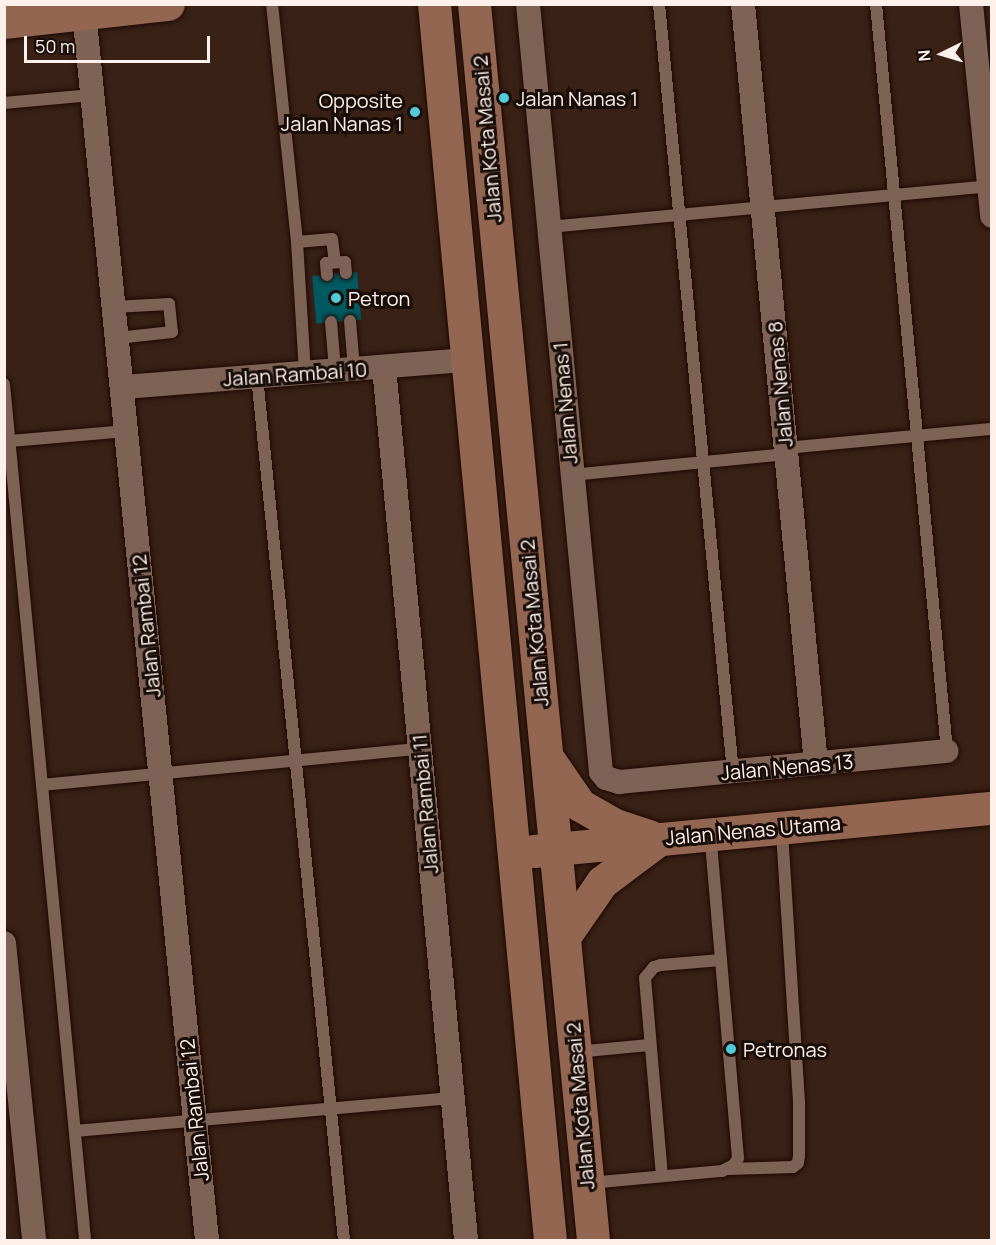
<!DOCTYPE html>
<style>
body{margin:0}
#map{position:relative;width:996px;height:1245px;overflow:hidden;background:#392116;font-family:Manrope,sans-serif}
div>[style]{position:absolute}
.building>*{inset:0;background:#005961;transform-origin:0 0}
.roads{filter:drop-shadow(0 0 2px #1f0902) drop-shadow(0 0 2px #1f0902)}
.lane>*{height:12px;margin:-6px;padding:0 6px;transform-origin:6px;border-radius:6px;background:#7e6255}
.street>*{height:24px;margin:-12px;padding:0 12px;transform-origin:12px;border-radius:12px;background:#7e6255}
.secondary>*{height:33px;margin:-16.5px;padding:0 16.5px;transform-origin:16.5px;border-radius:16.5px;background:#926650}
.dots>*{width:16px;height:16px;translate:-50% -50%;box-sizing:border-box;border:3px solid #180d09;border-radius:50%}
span{translate:-50% -50%;white-space:nowrap;text-align:center;line-height:1.15;-webkit-text-stroke:6px #180d09;paint-order:stroke}
.poi-label{font-size:20px;color:#fef0ea}
.left{translate:0 -50%;text-align:left}
.right{translate:-100% -50%;text-align:right}
.street-label{font-size:20px;color:#fef0ea}
.frame{position:absolute;inset:0;border:6px solid #fef0ea;pointer-events:none}
.north{position:absolute;left:912px;top:24px;width:60px;height:60px;-webkit-text-stroke:4px #180d09;paint-order:stroke;rotate:265deg;font-size:16px;font-weight:700;line-height:24px;text-align:center;color:#fef0ea}
.north::after{content:'';display:block;margin:auto;width:21px;height:27px;background:#fef0ea;clip-path:polygon(50% 0,100% 100%,50% 72%,0 100%)}
.scale{position:absolute;left:24px;top:36px;width:186px;height:27px;box-sizing:border-box;border:3px solid #fef0ea;border-top:0;padding-left:8px;font-size:18px;line-height:21px;white-space:nowrap;color:#fef0ea;-webkit-text-stroke:4px #180d09;paint-order:stroke}
</style>
<div id="map">
<div class="building">
<div style="left:357px;top:272px;width:48px;height:45px;rotate:85deg"></div>
</div>
<div class="roads">
<div class="lane">
<div style="left:272px;top:4px;width:239px;rotate:84deg"></div>
<div style="left:297px;top:242px;width:131px;rotate:86.5deg"></div>
<div style="left:659px;top:4px;width:772px;rotate:84.5deg"></div>
<div style="left:876px;top:4px;width:750px;rotate:84.57deg"></div>
<div style="left:4px;top:103px;width:88px;rotate:-5.2deg"></div>
<div style="left:549px;top:227px;width:441px;rotate:-5.3deg"></div>
<div style="left:297px;top:242px;width:35px;rotate:-5deg"></div>
<div style="left:332px;top:239px;width:23px;rotate:83deg"></div>
<div style="left:327px;top:275px;width:12px;rotate:-95deg"></div>
<div style="left:326px;top:263px;width:19px;rotate:-3deg"></div>
<div style="left:345px;top:262px;width:11px;rotate:85deg"></div>
<div style="left:114px;top:307px;width:55px;rotate:-3.1deg"></div>
<div style="left:169px;top:304px;width:28px;rotate:84deg"></div>
<div style="left:172px;top:332px;width:55px;rotate:173.8deg"></div>
<div style="left:350px;top:321px;width:48px;rotate:85.2deg"></div>
<div style="left:331px;top:322px;width:48px;rotate:85.2deg"></div>
<div style="left:257px;top:376px;width:868px;rotate:84.25deg"></div>
<div style="left:4px;top:384px;width:860px;rotate:84.59deg"></div>
<div style="left:10px;top:441px;width:117px;rotate:-4.9deg"></div>
<div style="left:786px;top:448px;width:207px;rotate:-5.3deg"></div>
<div style="left:572px;top:475px;width:215px;rotate:-5.6deg"></div>
<div style="left:42px;top:785px;width:379px;rotate:-5.5deg"></div>
<div style="left:576px;top:1052px;width:73px;rotate:-5.5deg"></div>
<div style="left:75px;top:1131px;width:378px;rotate:-5deg"></div>
<div style="left:729px;top:1169px;width:64px;rotate:-1.8deg"></div>
<div style="left:793px;top:1167px;width:6px;rotate:-39deg"></div>
<div style="left:798px;top:1163px;width:7px;rotate:-82deg"></div>
<div style="left:799px;top:1156px;width:54px;rotate:-90deg"></div>
<div style="left:799px;top:1102px;width:275px;rotate:-93.6deg"></div>
<div style="left:662px;top:1176px;width:199px;rotate:-94.9deg"></div>
<div style="left:645px;top:978px;width:14px;rotate:-51deg"></div>
<div style="left:654px;top:967px;width:7px;rotate:-16deg"></div>
<div style="left:661px;top:965px;width:60px;rotate:-4.8deg"></div>
<div style="left:589px;top:1183px;width:134px;rotate:-5.2deg"></div>
<div style="left:722px;top:1171px;width:13px;rotate:-27deg"></div>
<div style="left:734px;top:1165px;width:8px;rotate:-60deg"></div>
<div style="left:738px;top:1158px;width:325px;rotate:-94.9deg"></div>
</div>
<div class="street">
<div style="left:528px;top:4px;width:771px;rotate:84.57deg"></div>
<div style="left:601px;top:772px;width:8px;rotate:50deg"></div>
<div style="left:606px;top:778px;width:14px;rotate:17deg"></div>
<div style="left:619px;top:782px;width:329px;rotate:-5.4deg"></div>
<div style="left:743px;top:4px;width:763px;rotate:84.51deg"></div>
<div style="left:971px;top:4px;width:213px;rotate:84.3deg"></div>
<div style="left:84px;top:12px;width:1234px;rotate:84.28deg"></div>
<div style="left:384px;top:367px;width:877px;rotate:84.63deg"></div>
<div style="left:123px;top:387px;width:346px;rotate:-4.5deg"></div>
<div style="left:4px;top:943px;width:299px;rotate:84.2deg"></div>
</div>
<div class="secondary">
<div style="left:434px;top:4px;width:1241px;rotate:84.64deg"></div>
<div style="left:474px;top:4px;width:1242px;rotate:84.5deg"></div>
<div style="left:4px;top:22px;width:165px;rotate:-6.3deg"></div>
<div style="left:547px;top:757px;width:58px;rotate:55.5deg"></div>
<div style="left:580px;top:805px;width:40px;rotate:29.7deg"></div>
<div style="left:615px;top:825px;width:36px;rotate:18deg"></div>
<div style="left:534px;top:851px;width:460px;rotate:-5.4deg"></div>
<div style="left:564px;top:937px;width:67px;rotate:-55.4deg"></div>
<div style="left:602px;top:882px;width:70px;rotate:-36.9deg"></div>
</div>
</div>
<div class="dots">
<div style="left:504px;top:98px;background:#52cbd9"></div>
<div style="left:415px;top:112px;background:#52cbd9"></div>
<div style="left:336px;top:298px;background:#52cbd9"></div>
<div style="left:731px;top:1049px;background:#52cbd9"></div>
</div>
<div class="poi-label">
<span class="left" style="left:516px;top:98px">Jalan Nanas 1</span>
<span class="right" style="left:403px;top:112px">Opposite<br>Jalan Nanas 1</span>
<span class="left" style="left:348px;top:298px">Petron</span>
<span class="left" style="left:743px;top:1049px">Petronas</span>
</div>
<div class="street-label">
<span style="left:487px;top:139px;rotate:-95deg">Jalan Kota Masai 2</span>
<span style="left:295px;top:374px;rotate:-4deg">Jalan Rambai 10</span>
<span style="left:780px;top:384px;rotate:-95deg">Jalan Nenas 8</span>
<span style="left:565px;top:403px;rotate:-95deg">Jalan Nenas 1</span>
<span style="left:534px;top:623px;rotate:-95deg">Jalan Kota Masai 2</span>
<span style="left:146px;top:626px;rotate:-96deg">Jalan Rambai 12</span>
<span style="left:787px;top:767px;rotate:-5deg">Jalan Nenas 13</span>
<span style="left:425px;top:804px;rotate:-95deg">Jalan Rambai 11</span>
<span style="left:753px;top:830px;rotate:-5deg">Jalan Nenas Utama</span>
<span style="left:580px;top:1106px;rotate:-95deg">Jalan Kota Masai 2</span>
<span style="left:194px;top:1110px;rotate:-96deg">Jalan Rambai 12</span>
</div>
<div class="frame"></div>
<div class="north">N</div>
<div class="scale">50 m</div>
</div>
